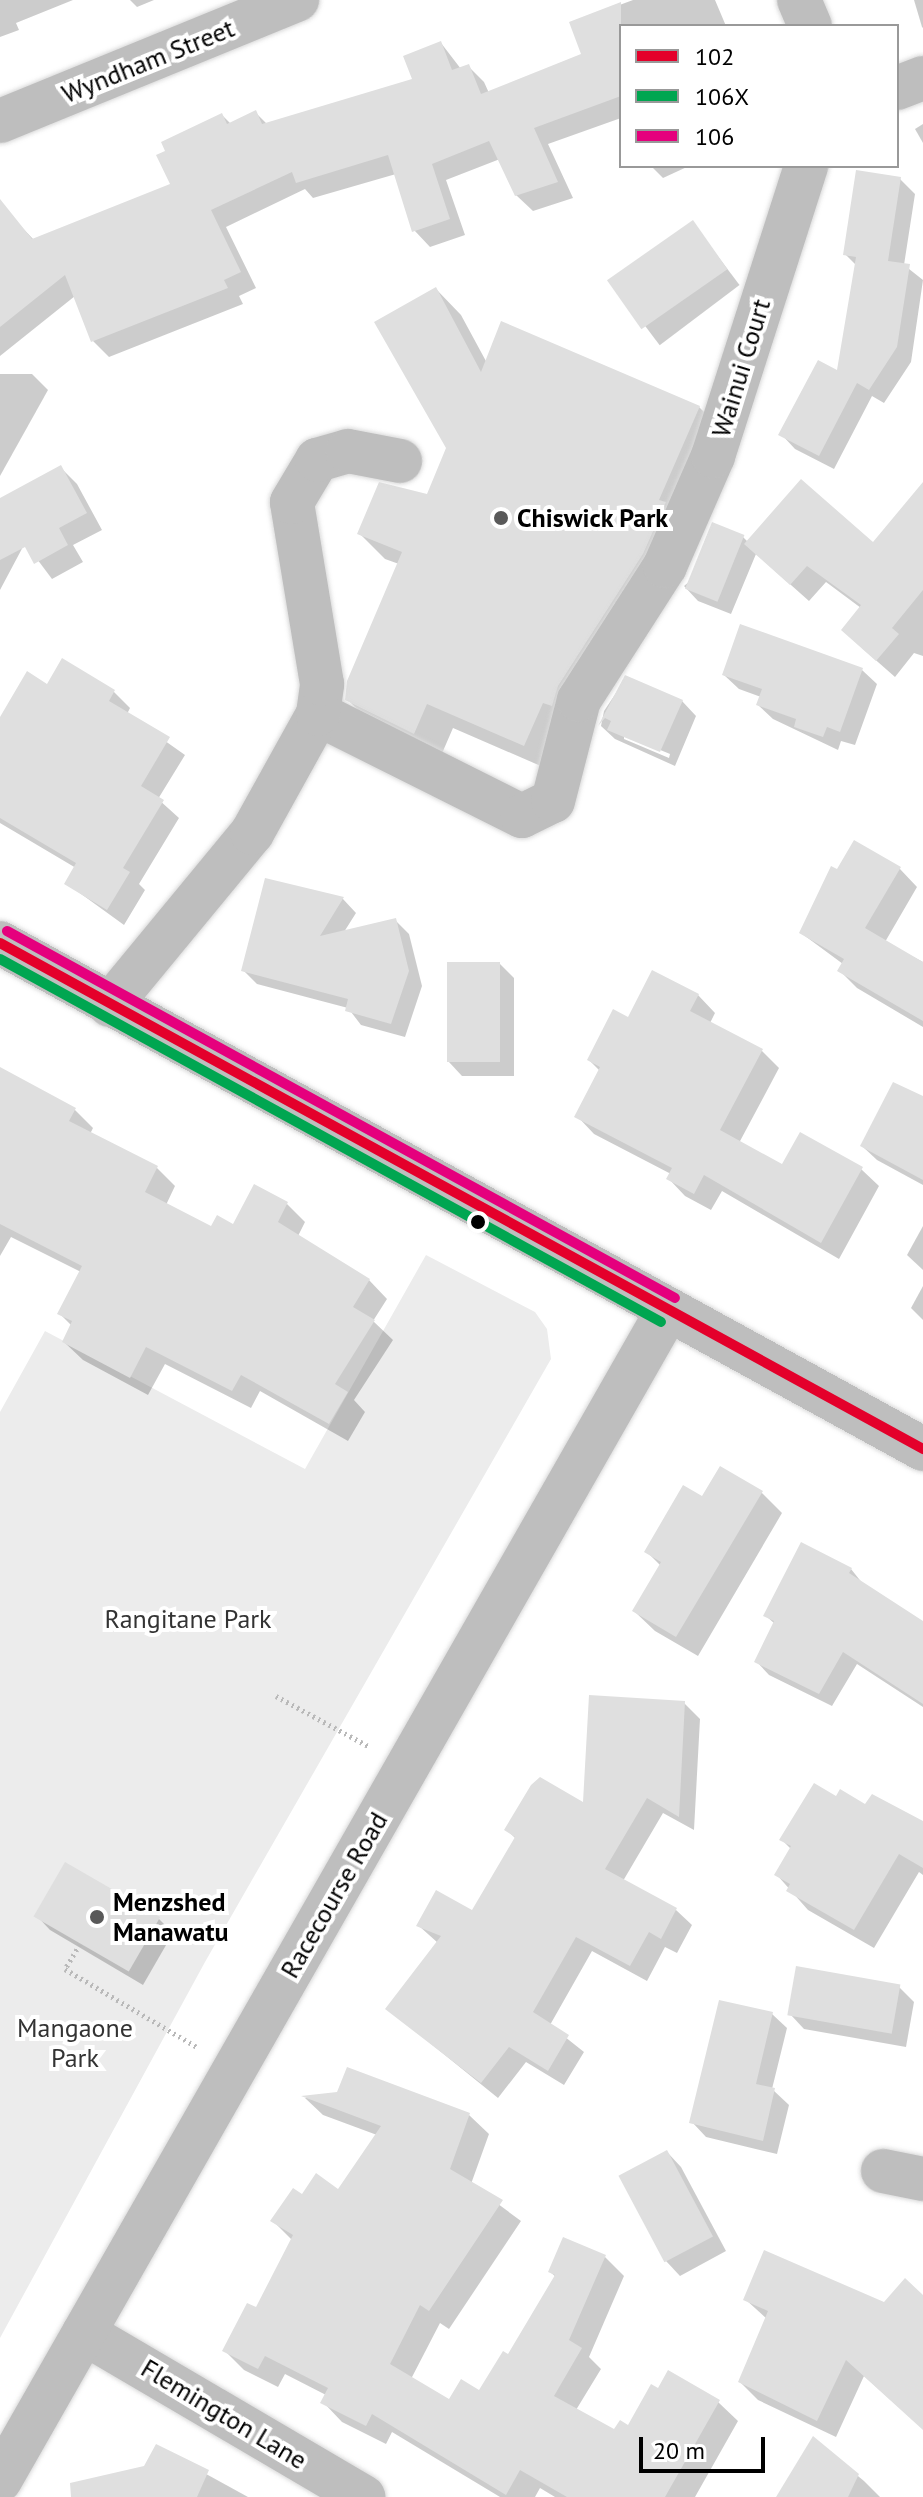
<!DOCTYPE html>
<style>
body{margin:0}
#map{position:relative;width:923px;height:2497px;overflow:hidden;background:#fff;font-family:"PT Sans",sans-serif}
div>[style]{position:absolute}
.green>*{inset:0;background:#ececec}
.shadow>*{inset:0;background:#0003;transform-origin:0 0}
.building>*{inset:0;background:#dfdfdf;transform-origin:0 0}
.path>*{height:5px;margin-top:-2.5px;transform-origin:0;background:repeating-linear-gradient(90deg,#b9b9b9 0 2px,transparent 0 6px)}
.roads{filter:drop-shadow(0 0 2px #dbdbdb) drop-shadow(0 0 2px #dbdbdb)}
.minor>*{height:44px;margin:-22px;padding:0 22px;transform-origin:22px;border-radius:22px;background:#bebebe}
.major>*{height:44px;margin:-22px;padding:0 22px;transform-origin:22px;border-radius:22px;background:#bebebe}
.bus-1>*{height:10px;margin:-5px;padding:0 5px;transform-origin:5px;border-radius:5px;background:#e4002b}
.bus-2>*{height:10px;margin:-5px;padding:0 5px;transform-origin:5px;border-radius:5px;background:#00a651}
.bus-3>*{height:10px;margin:-5px;padding:0 5px;transform-origin:5px;border-radius:5px;background:#e5007d}
.dots>*{width:22px;height:22px;translate:-50% -50%;box-sizing:border-box;border:4px solid #fff;border-radius:50%}
span{translate:-50% -50%;white-space:nowrap;text-align:center;line-height:1.15;-webkit-text-stroke:8px #fff;paint-order:stroke}
.street-label{font-size:26px;color:#000}
.poi-label{font-size:26px;color:#000;font-weight:700}
.left{translate:0 -50%;text-align:left}
.park-label{font-size:26px;color:#333}
.legend{position:absolute;left:619px;top:24px;width:280px;height:144px;box-sizing:border-box;background:#fff;border:2px solid #999;margin:0;padding:10px 14px;list-style:none;font-size:24px;color:#000}
.legend li{display:flex;align-items:center;gap:16px;height:40px}
.legend b{width:40px;border:2px solid #999}
.scale{position:absolute;left:639px;top:2437px;width:126px;height:36px;box-sizing:border-box;border:4px solid #000;border-top:0;padding-left:10px;font-size:24px;line-height:28px;white-space:nowrap;color:#000;-webkit-text-stroke:6px #fff;paint-order:stroke}
</style>
<div id="map">
<div class="green">
<div style="clip-path:polygon(426px 1255px,535px 1312px,547px 1329px,551px 1359px,205px 1962px,0 2338px,0 1412px,45px 1331px,305px 1469px)"></div>
</div>
<div class="shadow">
<div style="clip-path:polygon(0 0,73px 0,16px 23px,19px 30px,0 37px)"></div>
<div style="clip-path:polygon(130px 0,154px 0,137px 7px)"></div>
<div style="clip-path:polygon(633px 0,715px 0,726px 26px,621px 26px,621px 118px,548px 144px,573px 198px,533px 211px,516px 195px,500px 159px,446px 180px,465px 235px,430px 247px,414px 230px,396px 174px,313px 198px,305px 189px,226px 227px,256px 288px,239px 296px,243px 304px,109px 357px,93px 341px,75px 296px,0 356px,0 231px,14px 219px,34px 240px,173px 185px,222px 115px,231px 124px,256px 113px,267px 124px,415px 80px,441px 43px,461px 69px,468px 66px,484px 82px,489px 93px,583px 55px,571px 23px)"></div>
<div style="clip-path:polygon(914px 0,923px 0,923px 28px,922px 27px)"></div>
<div style="clip-path:polygon(923px 124px,923px 143px,915px 129px)"></div>
<div style="clip-path:polygon(651px 166px,689px 166px,663px 178px)"></div>
<div style="clip-path:polygon(900px 179px,915px 194px,904px 265px,923px 280px,911px 362px,884px 403px,872px 396px,834px 469px,795px 449px,781px 434px,839px 373px,857px 266px,845px 254px)"></div>
<div style="left:692px;top:222px;width:79px;height:100px;rotate:53deg"></div>
<div style="clip-path:polygon(436px 289px,461px 315px,487px 363px,699px 407px,725px 433px,550px 770px,453px 728px,440px 758px,373px 725px,347px 699px,399px 564px,385px 559px,359px 533px,428px 496px,448px 448px)"></div>
<div style="clip-path:polygon(0 374px,32px 374px,48px 390px,0 476px)"></div>
<div style="clip-path:polygon(61px 468px,77px 484px,102px 530px,73px 545px,83px 562px,52px 579px,25px 543px,0 590px,0 500px)"></div>
<div style="clip-path:polygon(923px 485px,923px 656px,914px 653px,895px 677px,862px 648px,861px 608px,826px 582px,809px 601px,756px 554px,731px 614px,698px 601px,684px 586px,743px 537px,748px 542px,874px 545px)"></div>
<div style="clip-path:polygon(862px 670px,877px 684px,855px 745px,841px 741px,838px 750px,773px 719px,758px 705px,761px 697px,739px 689px,724px 675px)"></div>
<div style="clip-path:polygon(evenodd,626px 678px,682px 701px,696px 716px,675px 766px,615px 739px,601px 726px,604px 711px,626px 678px,624px 735px,670px 754px,669px 758px,624px 739px,624px 735px)"></div>
<div style="clip-path:polygon(48px 686px,114px 692px,130px 708px,127px 714px,185px 755px,158px 799px,179px 818px,139px 884px,145px 890px,124px 925px,66px 883px,76px 868px,0 823px,0 721px)"></div>
<div style="clip-path:polygon(900px 869px,917px 887px,885px 942px,923px 962px,923px 1027px,857px 988px,839px 970px,843px 964px,801px 933px,837px 872px)"></div>
<div style="clip-path:polygon(267px 880px,343px 899px,356px 913px,344px 932px,396px 921px,409px 934px,422px 986px,405px 1037px,361px 1025px,348px 1008px,257px 984px,243px 970px)"></div>
<div style="clip-path:polygon(500px 964px,514px 978px,514px 1076px,462px 1076px,448px 1061px)"></div>
<div style="clip-path:polygon(698px 995px,715px 1013px,710px 1023px,762px 1051px,779px 1068px,739px 1143px,783px 1167px,861px 1169px,879px 1186px,839px 1259px,722px 1191px,711px 1210px,685px 1196px,668px 1178px,671px 1174px,594px 1134px,577px 1116px,600px 1071px,589px 1060px,629px 1019px)"></div>
<div style="clip-path:polygon(0 1083px,75px 1110px,93px 1128px,90px 1134px,157px 1168px,175px 1186px,166px 1205px,212px 1228px,234px 1226px,287px 1204px,305px 1222px,298px 1236px,369px 1280px,387px 1299px,373px 1321px,393px 1340px,354px 1400px,365px 1412px,348px 1441px,260px 1391px,251px 1408px,165px 1364px,148px 1395px,83px 1360px,64px 1342px,72px 1326px,60px 1314px,81px 1272px,11px 1237px,0 1256px)"></div>
<div style="clip-path:polygon(923px 1098px,923px 1185px,877px 1160px,862px 1146px)"></div>
<div style="clip-path:polygon(923px 1226px,923px 1270px,907px 1255px)"></div>
<div style="clip-path:polygon(923px 1286px,923px 1320px,911px 1308px)"></div>
<div style="clip-path:polygon(761px 1492px,782px 1513px,698px 1656px,655px 1631px,634px 1611px,661px 1566px,646px 1551px,703px 1499px)"></div>
<div style="clip-path:polygon(851px 1569px,863px 1584px,923px 1623px,923px 1707px,857px 1664px,832px 1706px,769px 1675px,756px 1661px,775px 1624px,766px 1616px)"></div>
<div style="clip-path:polygon(684px 1703px,700px 1719px,694px 1830px,663px 1813px,623px 1881px,676px 1910px,692px 1925px,677px 1953px,665px 1947px,647px 1981px,592px 1951px,550px 2025px,584px 2052px,564px 2085px,526px 2062px,498px 2098px,388px 2009px,438px 1943px,419px 1926px,473px 1913px,516px 1839px,507px 1830px,584px 1805px)"></div>
<div style="clip-path:polygon(837px 1799px,923px 1823px,923px 1875px,919px 1872px,874px 1948px,808px 1910px,777px 1875px,791px 1849px,782px 1840px)"></div>
<div style="clip-path:polygon(36px 1915px,159px 1919px,173px 1933px,143px 1985px,50px 1930px)"></div>
<div style="clip-path:polygon(899px 1987px,914px 2002px,906px 2047px,804px 2029px,790px 2014px)"></div>
<div style="clip-path:polygon(772px 2014px,787px 2028px,772px 2089px,789px 2105px,777px 2154px,706px 2137px,692px 2122px)"></div>
<div style="clip-path:polygon(339px 2094px,469px 2115px,489px 2134px,471px 2184px,521px 2221px,449px 2329px,440px 2323px,411px 2379px,450px 2402px,480px 2393px,509px 2357px,556px 2277px,550px 2272px,605px 2257px,624px 2276px,589px 2357px,601px 2369px,576px 2410px,615px 2432px,718px 2402px,738px 2421px,695px 2497px,555px 2497px,540px 2488px,535px 2497px,500px 2497px,392px 2432px,386px 2444px,342px 2422px,323px 2402px,326px 2395px,285px 2374px,278px 2387px,244px 2370px,225px 2351px,256px 2310px,292px 2240px,272px 2220px,302px 2197px,338px 2191px,377px 2135px,323px 2115px,305px 2098px)"></div>
<div style="clip-path:polygon(667px 2152px,681px 2167px,726px 2251px,680px 2276px,666px 2261px,621px 2177px)"></div>
<div style="clip-path:polygon(923px 2298px,923px 2429px,864px 2376px,836px 2437px,758px 2400px,740px 2382px,767px 2319px,745px 2299px,884px 2305px)"></div>
<div style="clip-path:polygon(813px 2439px,864px 2481px,880px 2497px,778px 2497px)"></div>
<div style="clip-path:polygon(157px 2447px,248px 2497px,128px 2497px)"></div>
</div>
<div class="building">
<div style="clip-path:polygon(621px 2px,621px 96px,534px 128px,558px 182px,515px 196px,489px 141px,432px 164px,450px 219px,412px 232px,388px 155px,296px 183px,292px 172px,211px 210px,241px 272px,224px 280px,228px 288px,91px 342px,65px 275px,0 327px,0 199px,32px 239px,170px 184px,156px 155px,165px 151px,161px 142px,222px 113px,227px 124px,256px 110px,262px 124px,412px 79px,403px 56px,441px 41px,452px 70px,469px 64px,481px 94px,581px 54px,569px 22px)"></div>
<div style="clip-path:polygon(856px 170px,901px 177px,888px 261px,910px 264px,897px 347px,869px 390px,857px 383px,819px 456px,778px 435px,818px 360px,837px 370px,856px 257px,843px 255px)"></div>
<div style="left:693px;top:220px;width:60px;height:105px;rotate:55deg"></div>
<div style="clip-path:polygon(436px 287px,481px 372px,501px 321px,700px 406px,659px 500px,666px 502px,643px 554px,558px 686px,552px 706px,543px 703px,524px 746px,427px 704px,414px 734px,345px 700px,347px 681px,402px 552px,357px 534px,379px 482px,427px 494px,446px 448px,374px 322px)"></div>
<div style="clip-path:polygon(61px 465px,87px 513px,59px 528px,68px 545px,34px 564px,25px 547px,0 560px,0 498px)"></div>
<div style="clip-path:polygon(801px 479px,873px 542px,923px 482px,923px 590px,892px 628px,899px 634px,876px 661px,841px 630px,861px 605px,807px 566px,790px 585px,744px 544px)"></div>
<div style="left:712px;top:522px;width:35px;height:72px;rotate:22deg"></div>
<div style="clip-path:polygon(740px 624px,863px 668px,840px 732px,827px 727px,823px 737px,794px 727px,796px 719px,756px 705px,762px 689px,722px 675px)"></div>
<div style="clip-path:polygon(62px 658px,115px 690px,109px 701px,170px 737px,141px 786px,164px 800px,123px 868px,130px 872px,107px 910px,64px 884px,76px 863px,0 818px,0 717px,27px 671px,47px 684px)"></div>
<div style="clip-path:polygon(625px 675px,683px 700px,660px 752px,607px 730px,611px 721px,605px 718px,598px 726px)"></div>
<div style="clip-path:polygon(854px 840px,901px 867px,865px 928px,923px 962px,923px 1021px,837px 971px,844px 959px,799px 933px,831px 866px,837px 869px)"></div>
<div style="clip-path:polygon(265px 878px,344px 897px,320px 936px,396px 918px,409px 971px,391px 1024px,345px 1011px,348px 999px,241px 971px)"></div>
<div style="left:447px;top:962px;width:53px;height:100px"></div>
<div style="clip-path:polygon(652px 970px,699px 994px,690px 1011px,763px 1049px,720px 1130px,782px 1164px,800px 1132px,863px 1167px,821px 1243px,704px 1175px,694px 1194px,666px 1179px,672px 1168px,574px 1117px,600px 1067px,587px 1060px,613px 1009px,628px 1017px)"></div>
<div style="clip-path:polygon(0 1067px,76px 1108px,69px 1121px,158px 1166px,145px 1192px,211px 1226px,217px 1215px,233px 1224px,254px 1184px,288px 1202px,278px 1222px,370px 1279px,353px 1307px,375px 1320px,335px 1384px,348px 1392px,329px 1424px,241px 1375px,232px 1391px,146px 1347px,130px 1378px,62px 1342px,72px 1321px,57px 1314px,82px 1266px,0 1224px)"></div>
<div style="clip-path:polygon(893px 1082px,923px 1096px,923px 1180px,860px 1146px)"></div>
<div style="clip-path:polygon(720px 1466px,763px 1491px,676px 1637px,632px 1611px,661px 1562px,644px 1552px,683px 1485px,702px 1496px)"></div>
<div style="clip-path:polygon(801px 1542px,852px 1568px,849px 1573px,923px 1621px,923px 1704px,843px 1652px,819px 1694px,754px 1662px,774px 1621px,763px 1616px)"></div>
<div style="clip-path:polygon(589px 1695px,685px 1701px,679px 1817px,647px 1798px,605px 1869px,677px 1908px,661px 1939px,649px 1932px,630px 1966px,576px 1937px,533px 2012px,569px 2035px,548px 2071px,509px 2047px,481px 2083px,385px 2009px,441px 1936px,416px 1926px,436px 1890px,472px 1910px,515px 1837px,504px 1830px,531px 1785px,540px 1777px,583px 1802px)"></div>
<div style="clip-path:polygon(814px 1783px,836px 1796px,840px 1789px,865px 1804px,872px 1794px,923px 1821px,923px 1868px,899px 1854px,854px 1930px,786px 1891px,790px 1884px,774px 1875px,791px 1846px,779px 1840px)"></div>
<div style="left:65px;top:1862px;width:110px;height:63px;rotate:30deg"></div>
<div style="left:796px;top:1966px;width:106px;height:50px;rotate:10deg"></div>
<div style="clip-path:polygon(719px 2000px,773px 2012px,756px 2084px,775px 2088px,763px 2141px,689px 2123px)"></div>
<div style="clip-path:polygon(347px 2067px,470px 2113px,450px 2169px,503px 2200px,429px 2311px,420px 2305px,390px 2364px,449px 2399px,461px 2379px,479px 2390px,503px 2351px,508px 2354px,555px 2275px,548px 2272px,563px 2237px,606px 2255px,569px 2340px,582px 2348px,554px 2396px,614px 2429px,620px 2420px,628px 2425px,651px 2384px,658px 2388px,668px 2370px,720px 2400px,665px 2497px,567px 2497px,520px 2470px,506px 2495px,372px 2414px,366px 2426px,320px 2403px,328px 2388px,265px 2356px,258px 2369px,222px 2351px,247px 2303px,256px 2307px,293px 2235px,270px 2221px,293px 2188px,302px 2194px,316px 2173px,338px 2189px,381px 2126px,301px 2096px,337px 2092px)"></div>
<div style="left:667px;top:2150px;width:98px;height:55px;rotate:62deg"></div>
<div style="clip-path:polygon(764px 2250px,884px 2302px,905px 2278px,923px 2295px,923px 2430px,846px 2360px,817px 2421px,738px 2382px,768px 2311px,743px 2300px)"></div>
<div style="clip-path:polygon(813px 2436px,859px 2474px,848px 2497px,776px 2497px)"></div>
<div style="clip-path:polygon(156px 2444px,209px 2470px,197px 2497px,71px 2497px,70px 2483px,144px 2466px)"></div>
</div>
<div class="path">
<div style="left:276px;top:1696px;width:107px;rotate:28.5deg"></div>
<div style="left:80px;top:1944px;width:29px;rotate:121deg"></div>
<div style="left:65px;top:1969px;width:153px;rotate:30.6deg"></div>
</div>
<div class="roads">
<div class="minor">
<div style="left:799px;top:0;width:28px;rotate:67deg"></div>
<div style="left:897px;top:88px;width:28px;rotate:-21deg"></div>
<div style="left:0;top:121px;width:321px;rotate:-22.2deg"></div>
<div style="left:318px;top:714px;width:228px;rotate:26.6deg"></div>
<div style="left:522px;top:816px;width:34px;rotate:-26deg"></div>
<div style="left:553px;top:801px;width:104px;rotate:-75.6deg"></div>
<div style="left:579px;top:700px;width:159px;rotate:-57.3deg"></div>
<div style="left:665px;top:566px;width:120px;rotate:-66.4deg"></div>
<div style="left:713px;top:456px;width:305px;rotate:-72.2deg"></div>
<div style="left:110px;top:1005px;width:223px;rotate:-50.5deg"></div>
<div style="left:252px;top:833px;width:136px;rotate:-61deg"></div>
<div style="left:318px;top:714px;width:30px;rotate:-82deg"></div>
<div style="left:322px;top:684px;width:184px;rotate:-99.4deg"></div>
<div style="left:292px;top:502px;width:49px;rotate:-59.2deg"></div>
<div style="left:317px;top:460px;width:32px;rotate:-16deg"></div>
<div style="left:348px;top:451px;width:53px;rotate:10.9deg"></div>
<div style="left:883px;top:2171px;width:41px;rotate:11.3deg"></div>
<div style="left:84px;top:2333px;width:324px;rotate:30.4deg"></div>
<div style="left:0;top:2480px;width:1347px;rotate:-60.28deg"></div>
</div>
<div class="major">
<div style="left:0;top:943px;width:1053px;rotate:28.73deg"></div>
</div>
</div>
<div class="bus-1">
<div style="left:0;top:943px;width:1053px;rotate:28.73deg"></div>
</div>
<div class="bus-2">
<div style="left:0;top:959px;width:754px;rotate:28.77deg"></div>
</div>
<div class="bus-3">
<div style="left:7px;top:931px;width:762px;rotate:28.78deg"></div>
</div>
<div class="dots">
<div style="left:501px;top:518px;background:#595959"></div>
<div style="left:478px;top:1222px;background:#000"></div>
<div style="left:97px;top:1917px;background:#595959"></div>
</div>
<div class="street-label">
<span style="left:148px;top:61px;rotate:-22deg">Wyndham Street</span>
<span style="left:741px;top:368px;rotate:-73deg">Wainui Court</span>
<span style="left:334px;top:1895px;rotate:-60deg">Racecourse Road</span>
<span style="left:224px;top:2414px;rotate:31deg">Flemington Lane</span>
</div>
<div class="poi-label">
<span class="left" style="left:517px;top:518px">Chiswick Park</span>
<span class="left" style="left:113px;top:1917px">Menzshed<br>Manawatu</span>
</div>
<div class="park-label">
<span style="left:188px;top:1619px">Rangitane Park</span>
<span style="left:75px;top:2043px">Mangaone<br>Park</span>
</div>
<ul class="legend">
<li><b style="height:10px;background:#e4002b"></b>102</li>
<li><b style="height:10px;background:#00a651"></b>106X</li>
<li><b style="height:10px;background:#e5007d"></b>106</li>
</ul>
<div class="scale">20 m</div>
</div>
